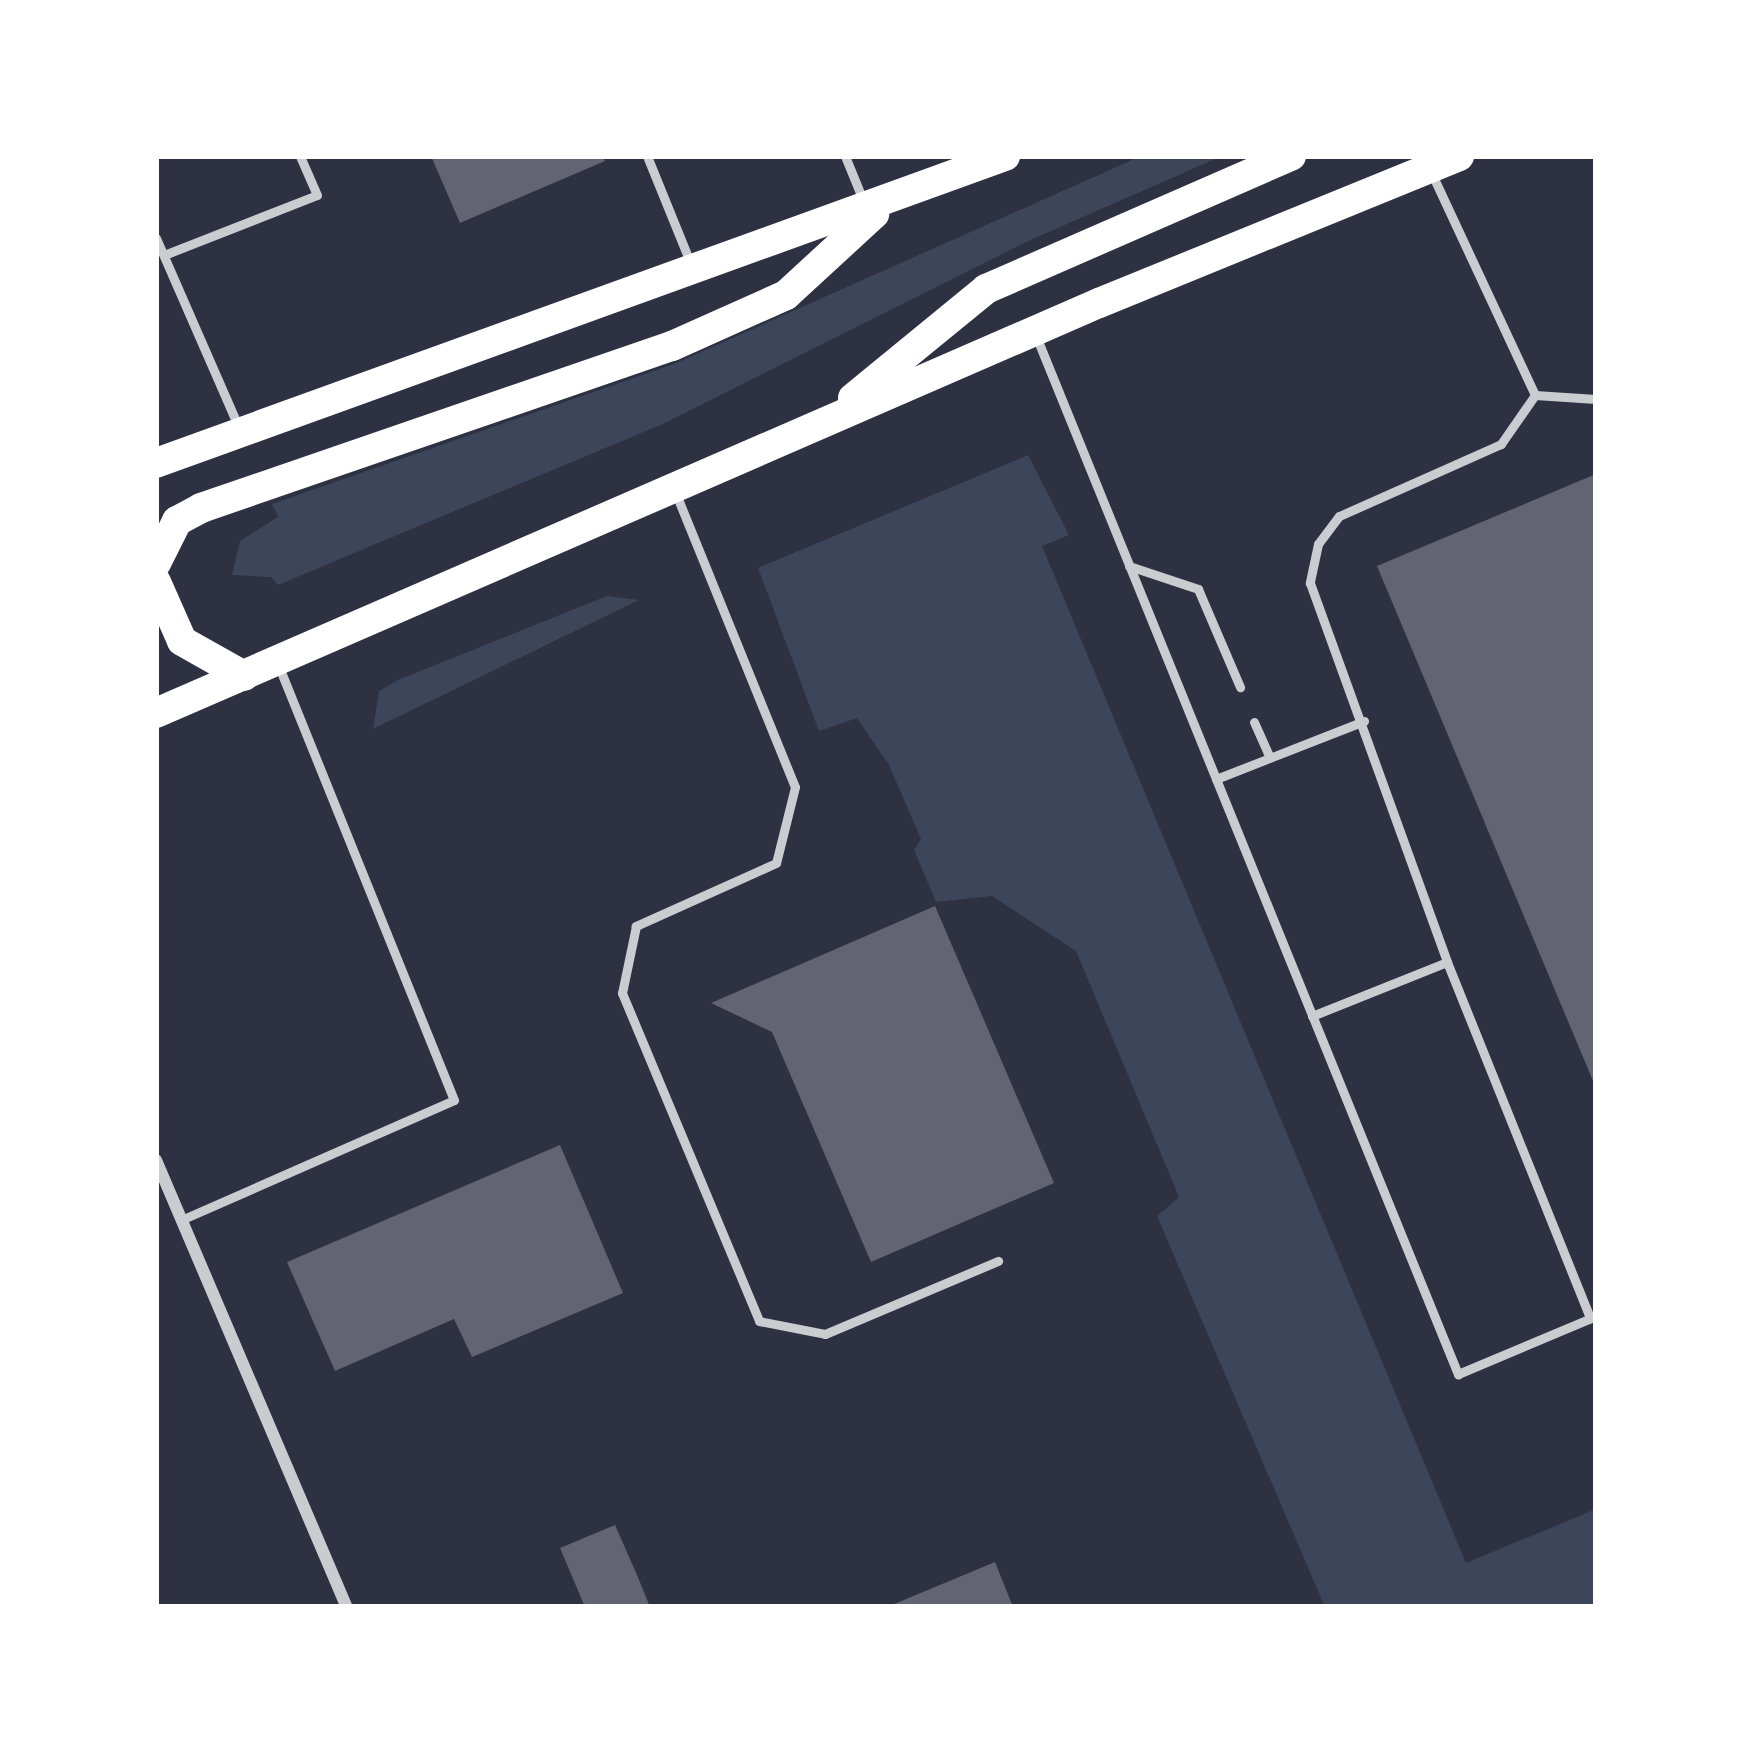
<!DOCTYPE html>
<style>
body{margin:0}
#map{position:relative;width:1752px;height:1763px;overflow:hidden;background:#2d3142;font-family:Jost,sans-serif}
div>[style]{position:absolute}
.green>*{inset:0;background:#3c4559}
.building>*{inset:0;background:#626471}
.service>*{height:9px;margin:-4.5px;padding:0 4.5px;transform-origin:4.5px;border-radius:4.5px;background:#caccd0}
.minor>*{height:12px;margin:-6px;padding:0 6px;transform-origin:6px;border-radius:6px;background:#caccd0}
.primary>*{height:30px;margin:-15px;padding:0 15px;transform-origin:15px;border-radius:15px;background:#fff}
span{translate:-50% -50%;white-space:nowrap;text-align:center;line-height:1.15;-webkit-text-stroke:12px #fff;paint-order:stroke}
.frame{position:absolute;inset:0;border:159px solid #fff;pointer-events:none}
</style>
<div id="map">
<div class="green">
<div style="clip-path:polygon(1141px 156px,1222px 156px,1026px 242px,665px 423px,278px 585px,271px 577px,232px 575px,240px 541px,278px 517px,272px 504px,674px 364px)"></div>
<div style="clip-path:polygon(1028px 455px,1069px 535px,1042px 546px,1466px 1563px,1596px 1509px,1596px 1607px,1325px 1607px,1157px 1216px,1179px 1197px,1076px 951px,992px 896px,936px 902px,914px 850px,921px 839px,889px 765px,857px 718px,819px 731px,758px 568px)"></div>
<div style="clip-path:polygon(607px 596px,639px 600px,373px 729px,379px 691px,398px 680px)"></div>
</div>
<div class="building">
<div style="clip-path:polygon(431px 156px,602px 156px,605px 161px,460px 223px)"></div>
<div style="clip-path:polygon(1596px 474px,1596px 1088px,1377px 566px)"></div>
<div style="clip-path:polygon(935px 906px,1054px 1183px,871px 1262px,772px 1032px,711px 1003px)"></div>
<div style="clip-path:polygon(560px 1145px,623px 1293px,472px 1357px,454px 1319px,335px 1371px,287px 1262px)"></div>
<div style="clip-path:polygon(615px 1525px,637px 1575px,650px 1607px,585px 1607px,560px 1548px)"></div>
<div style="clip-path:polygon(995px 1562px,1013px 1607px,887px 1607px)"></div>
</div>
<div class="service">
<div style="left:647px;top:156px;width:114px;rotate:67.9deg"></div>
<div style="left:845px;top:156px;width:48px;rotate:67.8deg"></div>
<div style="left:1431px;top:172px;width:246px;rotate:65deg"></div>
<div style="left:156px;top:238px;width:205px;rotate:66.4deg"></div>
<div style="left:164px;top:255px;width:164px;rotate:-21.4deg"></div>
<div style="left:317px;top:195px;width:43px;rotate:-113.6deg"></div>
<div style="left:1036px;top:336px;width:1121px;rotate:67.88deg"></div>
<div style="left:1458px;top:1374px;width:150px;rotate:-22.8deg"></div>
<div style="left:1535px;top:395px;width:60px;rotate:124.8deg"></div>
<div style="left:1501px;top:444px;width:177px;rotate:156deg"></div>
<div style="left:1339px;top:516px;width:35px;rotate:127deg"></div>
<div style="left:1318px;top:544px;width:40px;rotate:102deg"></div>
<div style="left:1310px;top:583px;width:403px;rotate:70.1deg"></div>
<div style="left:1447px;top:962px;width:384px;rotate:68.1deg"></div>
<div style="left:1535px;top:395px;width:61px;rotate:3.8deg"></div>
<div style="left:676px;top:494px;width:316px;rotate:67.9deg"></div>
<div style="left:795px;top:787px;width:78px;rotate:104deg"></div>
<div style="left:776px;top:863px;width:154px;rotate:155.8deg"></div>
<div style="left:636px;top:926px;width:68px;rotate:101.8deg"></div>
<div style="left:622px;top:993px;width:355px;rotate:67.3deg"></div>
<div style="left:759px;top:1321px;width:67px;rotate:11.1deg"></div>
<div style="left:825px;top:1334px;width:188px;rotate:-22.9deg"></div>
<div style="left:1129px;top:566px;width:73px;rotate:18.4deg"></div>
<div style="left:1198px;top:589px;width:107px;rotate:66.8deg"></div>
<div style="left:1254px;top:722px;width:39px;rotate:66deg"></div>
<div style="left:1216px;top:779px;width:159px;rotate:-21.4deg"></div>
<div style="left:1312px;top:1016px;width:145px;rotate:-21.8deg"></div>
<div style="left:181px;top:1220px;width:298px;rotate:-23.7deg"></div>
<div style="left:454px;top:1100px;width:467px;rotate:-112deg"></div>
</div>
<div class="minor">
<div style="left:156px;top:1160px;width:486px;rotate:66.9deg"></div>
</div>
<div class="primary">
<div style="left:853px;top:398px;width:172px;rotate:-39.3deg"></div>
<div style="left:986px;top:289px;width:333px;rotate:-23.6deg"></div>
<div style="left:156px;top:463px;width:903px;rotate:-19.88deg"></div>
<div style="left:156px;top:563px;width:47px;rotate:-63.4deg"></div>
<div style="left:177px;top:521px;width:27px;rotate:-28deg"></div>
<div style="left:201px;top:508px;width:498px;rotate:-19deg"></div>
<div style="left:672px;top:346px;width:125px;rotate:-24.1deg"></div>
<div style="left:786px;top:295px;width:120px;rotate:-42.6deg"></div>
<div style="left:156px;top:582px;width:64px;rotate:66.2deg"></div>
<div style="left:182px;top:641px;width:71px;rotate:29.4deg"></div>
<div style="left:156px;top:713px;width:1028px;rotate:-23.5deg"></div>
<div style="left:1099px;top:303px;width:389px;rotate:-22.2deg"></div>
</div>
<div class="frame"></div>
</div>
